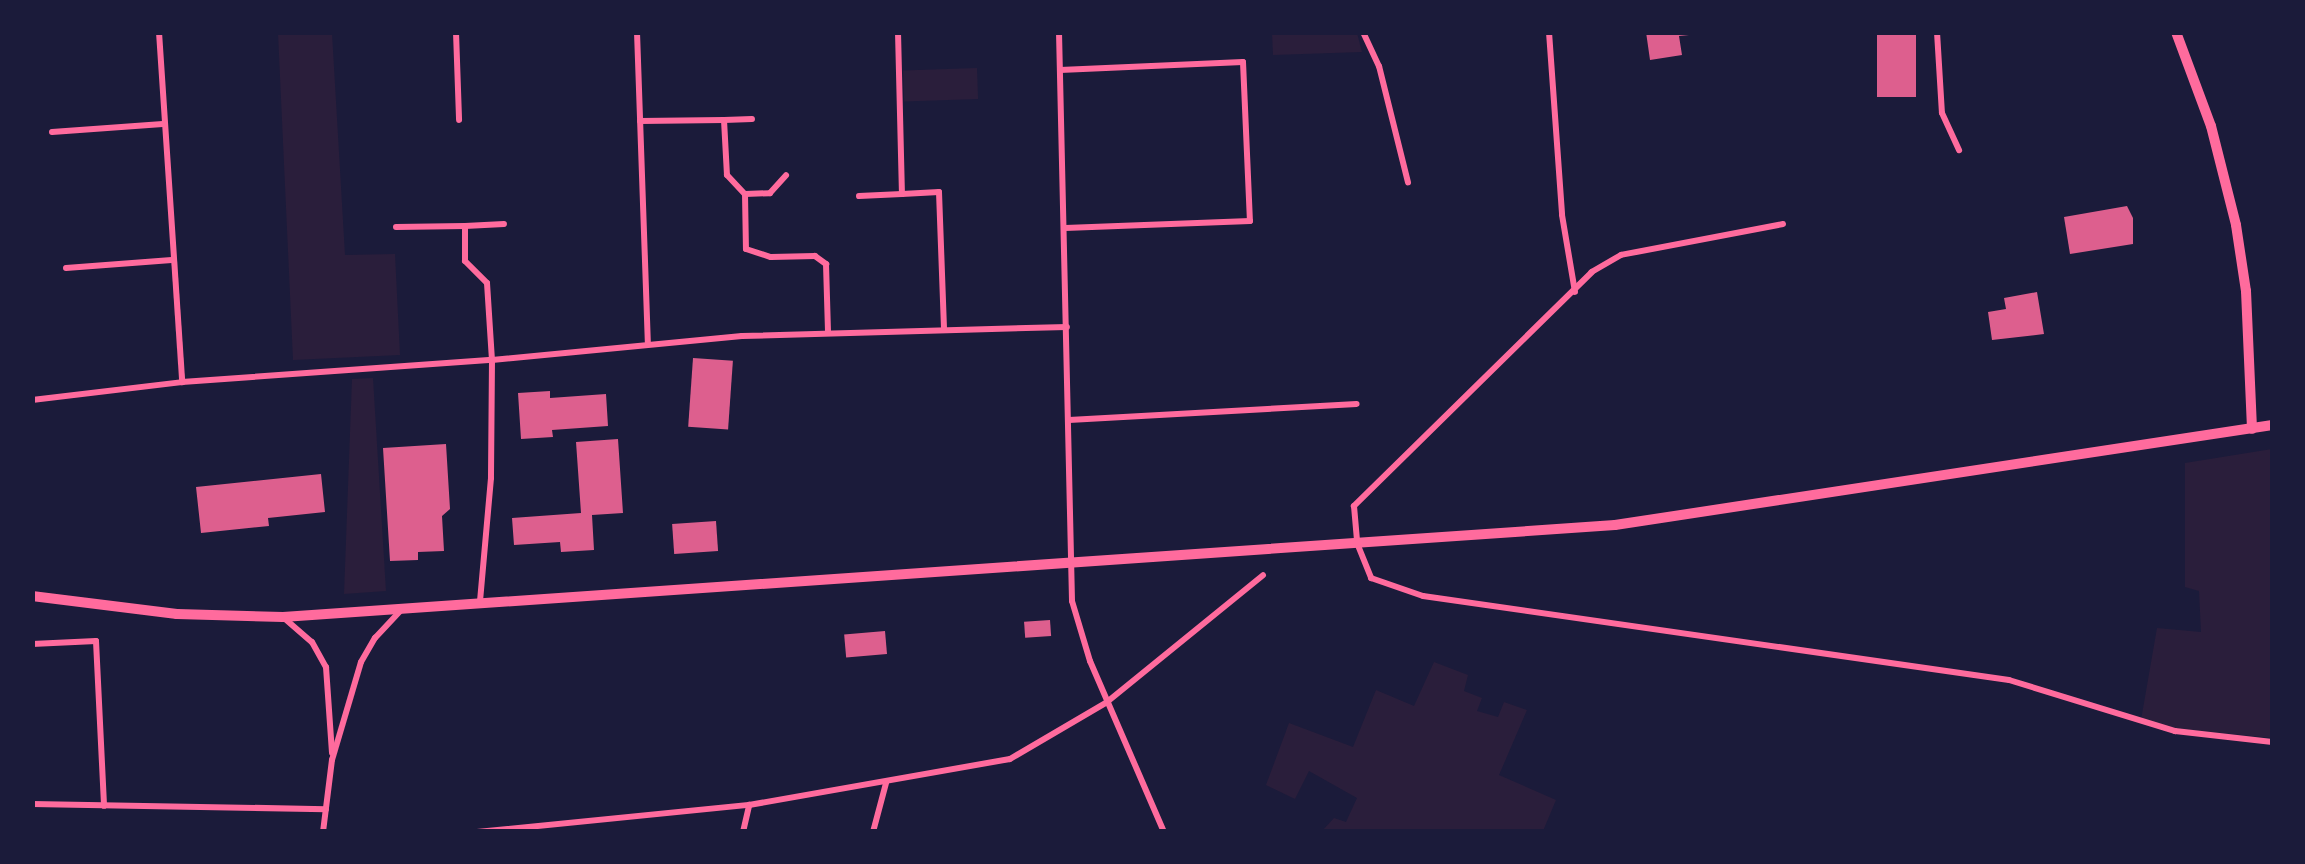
<!DOCTYPE html>
<style>
body{margin:0}
#map{position:relative;width:2305px;height:864px;overflow:hidden;background:#1b1b3a;font-family:Lato,sans-serif}
div>[style]{position:absolute}
.green>*{inset:0;background:#2a1e3b;transform-origin:0 0}
.building>*{inset:0;background:#dd5f8e;transform-origin:0 0}
.minor>*{height:6px;margin:-3px;padding:0 3px;transform-origin:3px;border-radius:3px;background:#ff6b9d}
.primary>*{height:10px;margin:-5px;padding:0 5px;transform-origin:5px;border-radius:5px;background:#ff6b9d}
span{translate:-50% -50%;white-space:nowrap;text-align:center;line-height:1.15;-webkit-text-stroke:8px #1b1b3a;paint-order:stroke}
.frame{position:absolute;inset:0;border:35px solid #1b1b3a;pointer-events:none}
</style>
<div id="map">
<div class="green">
<div style="clip-path:polygon(278px 33px,332px 33px,345px 255px,395px 254px,400px 355px,293px 360px)"></div>
<div style="clip-path:polygon(1272px 33px,1357px 33px,1362px 52px,1273px 55px)"></div>
<div style="left:977px;top:68px;width:31px;height:74px;rotate:88deg"></div>
<div style="clip-path:polygon(373px 378px,386px 591px,344px 594px,352px 379px)"></div>
<div style="clip-path:polygon(2272px 449px,2272px 738px,2180px 729px,2141px 720px,2157px 628px,2201px 632px,2199px 591px,2185px 587px,2185px 463px)"></div>
<div style="clip-path:polygon(1434px 662px,1468px 675px,1464px 691px,1482px 698px,1477px 711px,1498px 717px,1504px 702px,1527px 710px,1499px 775px,1556px 800px,1543px 831px,1322px 831px,1334px 818px,1346px 822px,1357px 798px,1309px 771px,1295px 799px,1266px 785px,1289px 723px,1353px 747px,1376px 690px,1414px 706px)"></div>
</div>
<div class="building">
<div style="clip-path:polygon(1646px 32px,1689px 32px,1689px 35px,1679px 36px,1682px 55px,1650px 60px)"></div>
<div style="left:1877px;top:32px;width:39px;height:65px"></div>
<div style="clip-path:polygon(2127px 206px,2133px 218px,2133px 244px,2070px 254px,2064px 217px)"></div>
<div style="clip-path:polygon(2037px 292px,2044px 334px,1992px 340px,1988px 312px,2006px 309px,2004px 298px)"></div>
<div style="left:693px;top:358px;width:40px;height:69px;rotate:4deg"></div>
<div style="clip-path:polygon(550px 391px,550px 398px,606px 394px,608px 426px,552px 430px,553px 437px,521px 439px,518px 393px)"></div>
<div style="clip-path:polygon(618px 439px,623px 513px,592px 515px,594px 550px,561px 552px,560px 542px,514px 545px,512px 518px,581px 513px,576px 442px)"></div>
<div style="clip-path:polygon(446px 444px,450px 509px,442px 516px,444px 551px,418px 552px,418px 560px,390px 561px,383px 448px)"></div>
<div style="clip-path:polygon(321px 474px,325px 512px,268px 518px,269px 526px,201px 533px,196px 487px)"></div>
<div style="left:716px;top:521px;width:30px;height:44px;rotate:86deg"></div>
<div style="left:1050px;top:620px;width:16px;height:26px;rotate:86deg"></div>
<div style="left:885px;top:631px;width:23px;height:41px;rotate:85deg"></div>
</div>
<div class="minor">
<div style="left:159px;top:32px;width:351px;rotate:86.2deg"></div>
<div style="left:456px;top:32px;width:88px;rotate:88deg"></div>
<div style="left:637px;top:32px;width:310px;rotate:88deg"></div>
<div style="left:898px;top:32px;width:162px;rotate:88.6deg"></div>
<div style="left:902px;top:194px;width:37px;rotate:-3deg"></div>
<div style="left:939px;top:192px;width:137px;rotate:87.9deg"></div>
<div style="left:1059px;top:32px;width:569px;rotate:88.69deg"></div>
<div style="left:1072px;top:601px;width:63px;rotate:73.3deg"></div>
<div style="left:1090px;top:661px;width:186px;rotate:66.6deg"></div>
<div style="left:1363px;top:32px;width:38px;rotate:65deg"></div>
<div style="left:1379px;top:66px;width:120px;rotate:76deg"></div>
<div style="left:1549px;top:32px;width:183px;rotate:85.9deg"></div>
<div style="left:1562px;top:215px;width:78px;rotate:80.4deg"></div>
<div style="left:1937px;top:32px;width:81px;rotate:86.5deg"></div>
<div style="left:1942px;top:113px;width:41px;rotate:65.3deg"></div>
<div style="left:1060px;top:70px;width:183px;rotate:-2.5deg"></div>
<div style="left:1243px;top:62px;width:159px;rotate:87.5deg"></div>
<div style="left:1250px;top:221px;width:185px;rotate:177.8deg"></div>
<div style="left:724px;top:120px;width:28px;rotate:-2deg"></div>
<div style="left:640px;top:121px;width:84px;rotate:-0.7deg"></div>
<div style="left:724px;top:120px;width:55px;rotate:86.9deg"></div>
<div style="left:727px;top:175px;width:26px;rotate:47deg"></div>
<div style="left:745px;top:194px;width:55px;rotate:89deg"></div>
<div style="left:746px;top:249px;width:26px;rotate:18deg"></div>
<div style="left:771px;top:257px;width:44px;rotate:-1.3deg"></div>
<div style="left:815px;top:256px;width:14px;rotate:36deg"></div>
<div style="left:826px;top:264px;width:68px;rotate:88.3deg"></div>
<div style="left:52px;top:132px;width:111px;rotate:-4.1deg"></div>
<div style="left:745px;top:194px;width:25px;rotate:-2deg"></div>
<div style="left:770px;top:193px;width:24px;rotate:-48deg"></div>
<div style="left:859px;top:196px;width:43px;rotate:-2.7deg"></div>
<div style="left:1783px;top:224px;width:165px;rotate:169.2deg"></div>
<div style="left:1621px;top:255px;width:34px;rotate:150deg"></div>
<div style="left:1592px;top:272px;width:334px;rotate:135.5deg"></div>
<div style="left:1354px;top:506px;width:37px;rotate:85deg"></div>
<div style="left:1357px;top:543px;width:38px;rotate:68deg"></div>
<div style="left:1371px;top:578px;width:55px;rotate:19.1deg"></div>
<div style="left:1423px;top:596px;width:592px;rotate:8.16deg"></div>
<div style="left:2009px;top:680px;width:174px;rotate:17.1deg"></div>
<div style="left:2175px;top:731px;width:98px;rotate:6.5deg"></div>
<div style="left:465px;top:226px;width:39px;rotate:-3deg"></div>
<div style="left:396px;top:227px;width:69px;rotate:-0.8deg"></div>
<div style="left:465px;top:226px;width:35px;rotate:90deg"></div>
<div style="left:465px;top:261px;width:31px;rotate:45deg"></div>
<div style="left:487px;top:283px;width:77px;rotate:86.3deg"></div>
<div style="left:492px;top:360px;width:118px;rotate:90.5deg"></div>
<div style="left:491px;top:478px;width:124px;rotate:95.1deg"></div>
<div style="left:66px;top:268px;width:106px;rotate:-4.3deg"></div>
<div style="left:32px;top:400px;width:151px;rotate:-6.8deg"></div>
<div style="left:182px;top:382px;width:311px;rotate:-4.1deg"></div>
<div style="left:492px;top:360px;width:251px;rotate:-5.5deg"></div>
<div style="left:742px;top:336px;width:325px;rotate:-1.6deg"></div>
<div style="left:1069px;top:420px;width:288px;rotate:-3.2deg"></div>
<div style="left:284px;top:618px;width:37px;rotate:41deg"></div>
<div style="left:312px;top:642px;width:29px;rotate:61deg"></div>
<div style="left:326px;top:667px;width:86px;rotate:86deg"></div>
<div style="left:32px;top:644px;width:64px;rotate:-2.7deg"></div>
<div style="left:96px;top:641px;width:165px;rotate:87.2deg"></div>
<div style="left:32px;top:804px;width:294px;rotate:1deg"></div>
<div style="left:323px;top:832px;width:73px;rotate:-82.9deg"></div>
<div style="left:332px;top:760px;width:102px;rotate:-73.5deg"></div>
<div style="left:361px;top:662px;width:28px;rotate:-60deg"></div>
<div style="left:375px;top:638px;width:37px;rotate:-47deg"></div>
<div style="left:477px;top:832px;width:273px;rotate:-5.7deg"></div>
<div style="left:749px;top:805px;width:265px;rotate:-10deg"></div>
<div style="left:1010px;top:759px;width:113px;rotate:-30.4deg"></div>
<div style="left:1107px;top:702px;width:201px;rotate:-39.1deg"></div>
<div style="left:743px;top:832px;width:28px;rotate:-77deg"></div>
<div style="left:873px;top:832px;width:51px;rotate:-75.1deg"></div>
</div>
<div class="primary">
<div style="left:2176px;top:32px;width:100px;rotate:69.6deg"></div>
<div style="left:2211px;top:126px;width:102px;rotate:75.8deg"></div>
<div style="left:2236px;top:225px;width:67px;rotate:81.4deg"></div>
<div style="left:2246px;top:291px;width:138px;rotate:87.5deg"></div>
<div style="left:32px;top:596px;width:146px;rotate:7.1deg"></div>
<div style="left:177px;top:614px;width:106px;rotate:1.6deg"></div>
<div style="left:283px;top:617px;width:1335px;rotate:-3.95deg"></div>
<div style="left:1615px;top:525px;width:665px;rotate:-8.65deg"></div>
</div>
<div class="frame"></div>
</div>
